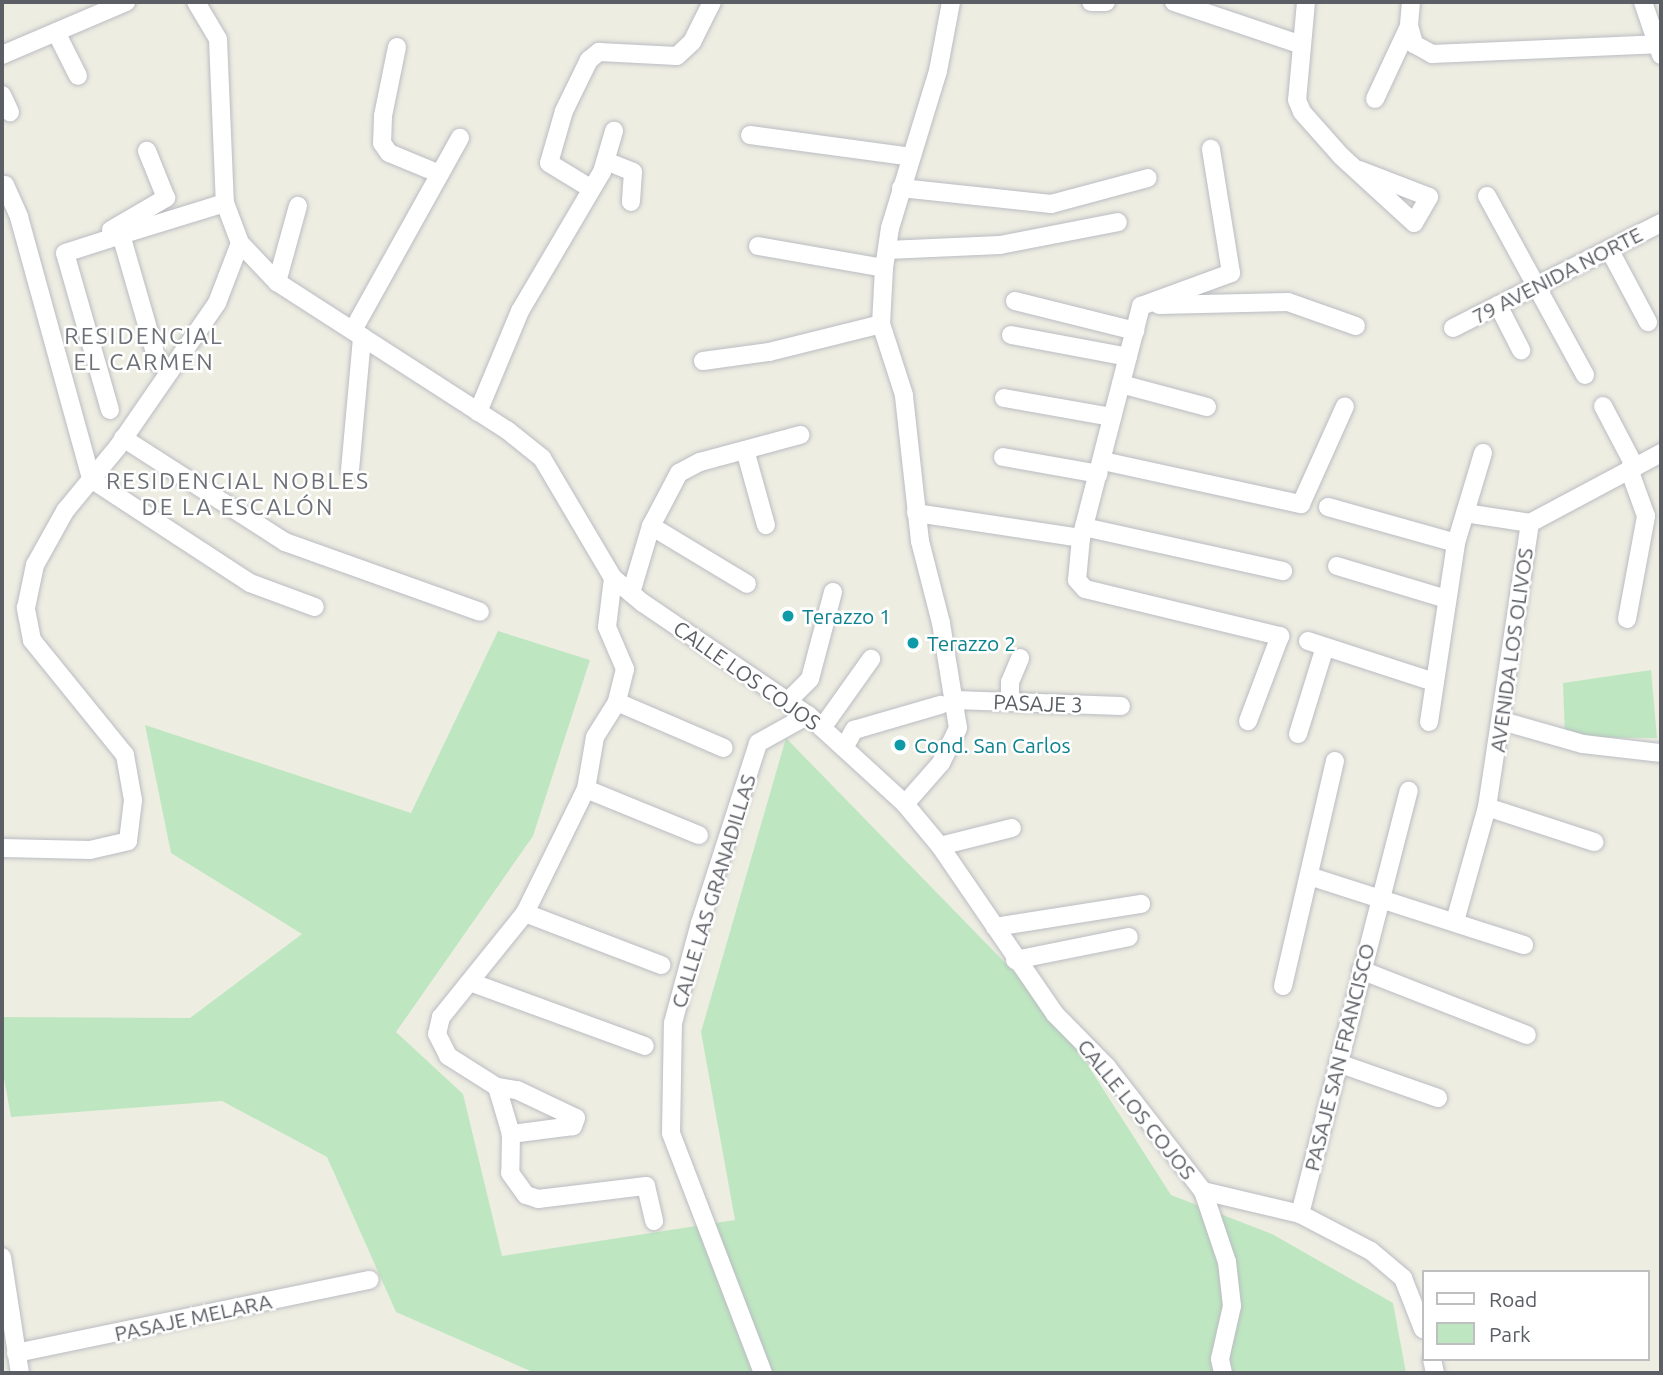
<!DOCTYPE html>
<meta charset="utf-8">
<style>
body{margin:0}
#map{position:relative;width:1663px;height:1375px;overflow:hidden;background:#eeede2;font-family:Ubuntu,sans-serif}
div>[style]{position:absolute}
.green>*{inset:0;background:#bee7c1}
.roads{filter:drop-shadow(0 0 2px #babcc2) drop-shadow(0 0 2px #babcc2)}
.minor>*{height:18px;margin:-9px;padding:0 9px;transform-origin:9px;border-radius:9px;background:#fff}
.dots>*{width:19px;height:19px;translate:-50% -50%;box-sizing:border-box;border:4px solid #fff;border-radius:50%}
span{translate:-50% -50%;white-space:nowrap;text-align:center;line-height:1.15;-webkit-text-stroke:5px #fff;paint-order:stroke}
.street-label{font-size:21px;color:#5b5e64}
.culture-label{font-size:21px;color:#0d838f}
.left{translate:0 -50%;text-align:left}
.neighbourhood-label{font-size:23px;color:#6c7076;letter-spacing:2px}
.frame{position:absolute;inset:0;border:4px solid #5b5e64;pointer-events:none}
.legend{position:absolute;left:1422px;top:1270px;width:228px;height:91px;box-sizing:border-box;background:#fff;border:2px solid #bdbfc1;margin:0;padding:9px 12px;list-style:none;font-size:21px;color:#5b5e64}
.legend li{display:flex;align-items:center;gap:14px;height:35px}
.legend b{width:35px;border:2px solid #bdbfc1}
</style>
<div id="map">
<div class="green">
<div style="clip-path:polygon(498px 631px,590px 660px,533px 836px,396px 1032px,463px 1094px,502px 1256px,735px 1220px,701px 1032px,786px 738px,1055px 1014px,1171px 1195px,1272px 1234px,1393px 1303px,1406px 1373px,535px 1373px,396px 1312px,327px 1157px,222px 1101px,11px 1117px,2px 1067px,2px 1017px,190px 1018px,302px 934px,171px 853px,145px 725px,411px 813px)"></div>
<div style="clip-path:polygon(1651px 670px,1657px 738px,1565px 737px,1563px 683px)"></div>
</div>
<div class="roads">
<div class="minor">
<div style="left:196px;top:2px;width:43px;rotate:59.3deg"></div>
<div style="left:218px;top:39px;width:164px;rotate:87.6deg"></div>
<div style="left:225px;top:203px;width:43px;rotate:69.4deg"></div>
<div style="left:240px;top:243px;width:54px;rotate:46.5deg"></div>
<div style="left:277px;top:282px;width:274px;rotate:32.8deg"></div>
<div style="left:507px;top:430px;width:45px;rotate:38.7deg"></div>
<div style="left:542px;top:458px;width:139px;rotate:59.4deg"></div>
<div style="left:613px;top:578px;width:39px;rotate:40deg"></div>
<div style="left:643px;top:603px;width:199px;rotate:34.2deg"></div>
<div style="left:808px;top:715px;width:132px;rotate:42.5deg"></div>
<div style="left:905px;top:804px;width:55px;rotate:50.2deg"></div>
<div style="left:940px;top:846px;width:204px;rotate:55.6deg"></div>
<div style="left:1055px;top:1014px;width:74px;rotate:45.5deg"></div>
<div style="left:1107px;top:1067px;width:157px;rotate:52.3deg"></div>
<div style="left:1203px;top:1191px;width:100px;rotate:13.3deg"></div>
<div style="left:1300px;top:1214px;width:80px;rotate:27.5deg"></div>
<div style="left:1371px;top:1251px;width:42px;rotate:40.2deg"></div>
<div style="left:1403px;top:1278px;width:55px;rotate:68.6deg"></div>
<div style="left:1091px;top:2px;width:15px"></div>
<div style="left:1174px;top:2px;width:135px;rotate:18.6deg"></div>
<div style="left:1306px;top:2px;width:98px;rotate:95.2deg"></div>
<div style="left:1297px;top:100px;width:13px;rotate:67deg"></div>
<div style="left:1302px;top:112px;width:59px;rotate:48.4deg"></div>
<div style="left:1341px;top:156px;width:99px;rotate:42.5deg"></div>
<div style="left:1414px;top:223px;width:30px;rotate:-60deg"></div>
<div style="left:1429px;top:197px;width:75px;rotate:-158.9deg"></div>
<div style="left:1411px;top:2px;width:24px;rotate:95deg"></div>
<div style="left:1409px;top:26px;width:19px;rotate:74deg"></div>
<div style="left:1414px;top:44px;width:21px;rotate:29deg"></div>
<div style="left:1432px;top:54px;width:225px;rotate:-2.5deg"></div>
<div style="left:1643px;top:2px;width:56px;rotate:71.2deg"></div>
<div style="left:56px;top:32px;width:49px;rotate:63.4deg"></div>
<div style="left:397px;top:47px;width:70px;rotate:101.5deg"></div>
<div style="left:383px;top:116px;width:27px;rotate:92deg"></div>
<div style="left:382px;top:143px;width:12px;rotate:55deg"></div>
<div style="left:389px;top:153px;width:55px;rotate:22.4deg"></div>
<div style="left:2px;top:55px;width:135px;rotate:-23.1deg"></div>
<div style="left:2px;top:95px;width:19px;rotate:65deg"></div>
<div style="left:1375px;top:99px;width:81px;rotate:-65deg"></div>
<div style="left:750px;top:135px;width:163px;rotate:7.7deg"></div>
<div style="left:606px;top:161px;width:29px;rotate:22deg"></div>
<div style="left:633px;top:172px;width:30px;rotate:94deg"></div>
<div style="left:5px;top:185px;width:35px;rotate:66deg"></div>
<div style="left:19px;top:217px;width:272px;rotate:74.6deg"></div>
<div style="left:91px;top:479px;width:190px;rotate:33.2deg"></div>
<div style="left:250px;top:583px;width:69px;rotate:20.3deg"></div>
<div style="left:590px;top:188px;width:48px;rotate:-148.6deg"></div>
<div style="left:549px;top:163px;width:54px;rotate:-73.9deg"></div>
<div style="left:564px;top:111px;width:57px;rotate:-63.9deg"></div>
<div style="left:589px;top:60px;width:13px;rotate:-39deg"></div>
<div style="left:599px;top:52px;width:78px;rotate:2.9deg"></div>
<div style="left:677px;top:56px;width:21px;rotate:-43deg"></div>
<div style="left:692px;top:42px;width:45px;rotate:-63.4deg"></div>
<div style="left:901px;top:188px;width:151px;rotate:6.1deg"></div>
<div style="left:1051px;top:204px;width:100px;rotate:-15deg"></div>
<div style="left:1487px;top:196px;width:204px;rotate:61.3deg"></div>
<div style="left:111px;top:230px;width:64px;rotate:-30.2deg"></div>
<div style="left:166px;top:198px;width:51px;rotate:-112deg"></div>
<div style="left:758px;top:246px;width:128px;rotate:9.9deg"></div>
<div style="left:1609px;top:249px;width:83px;rotate:61.9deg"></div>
<div style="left:887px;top:250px;width:113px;rotate:-2.5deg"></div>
<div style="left:1000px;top:245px;width:120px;rotate:-11deg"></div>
<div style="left:277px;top:282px;width:79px;rotate:-74.6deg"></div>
<div style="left:1015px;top:301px;width:124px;rotate:14deg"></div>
<div style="left:1159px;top:305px;width:129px;rotate:-1.3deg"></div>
<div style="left:1288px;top:302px;width:72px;rotate:19.4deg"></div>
<div style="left:1498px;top:305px;width:51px;rotate:62.9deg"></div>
<div style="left:1141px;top:306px;width:96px;rotate:-20.1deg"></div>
<div style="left:1231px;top:273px;width:126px;rotate:-99.2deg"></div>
<div style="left:1453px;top:328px;width:233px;rotate:-26.8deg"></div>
<div style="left:353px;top:330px;width:220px;rotate:-60.9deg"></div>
<div style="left:1011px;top:335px;width:119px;rotate:10.6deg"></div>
<div style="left:703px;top:361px;width:67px;rotate:-7.8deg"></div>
<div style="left:769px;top:352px;width:115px;rotate:-14deg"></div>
<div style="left:158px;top:363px;width:133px;rotate:-106.1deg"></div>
<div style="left:121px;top:235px;width:109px;rotate:-17.1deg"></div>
<div style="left:1121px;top:384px;width:89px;rotate:15deg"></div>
<div style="left:1004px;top:398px;width:110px;rotate:10deg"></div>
<div style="left:1603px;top:406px;width:69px;rotate:62.3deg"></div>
<div style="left:110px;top:410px;width:163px;rotate:-106deg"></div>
<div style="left:65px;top:253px;width:59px;rotate:-17.8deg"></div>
<div style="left:478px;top:412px;width:109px;rotate:-67.4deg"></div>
<div style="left:520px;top:311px;width:161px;rotate:-59.5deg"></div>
<div style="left:602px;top:172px;width:43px;rotate:-73.7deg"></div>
<div style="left:123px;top:438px;width:193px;rotate:32.7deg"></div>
<div style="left:285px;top:542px;width:207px;rotate:19.7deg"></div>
<div style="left:745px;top:450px;width:78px;rotate:74.4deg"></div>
<div style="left:1003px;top:457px;width:97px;rotate:10deg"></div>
<div style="left:1103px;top:461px;width:203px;rotate:12.3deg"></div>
<div style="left:1301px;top:504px;width:107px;rotate:-65.8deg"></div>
<div style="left:350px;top:470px;width:134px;rotate:-84.8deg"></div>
<div style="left:1328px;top:507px;width:133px;rotate:15.7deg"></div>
<div style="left:916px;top:513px;width:167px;rotate:8.6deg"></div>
<div style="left:1081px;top:538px;width:240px;rotate:-75.5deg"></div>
<div style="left:1465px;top:513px;width:66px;rotate:8.7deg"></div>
<div style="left:1530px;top:523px;width:149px;rotate:-28.1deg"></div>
<div style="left:651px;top:526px;width:112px;rotate:31.1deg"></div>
<div style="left:1084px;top:527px;width:204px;rotate:12.5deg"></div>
<div style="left:1081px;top:538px;width:42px;rotate:95.4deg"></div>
<div style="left:1077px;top:580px;width:12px;rotate:48deg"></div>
<div style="left:1085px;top:589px;width:201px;rotate:13.6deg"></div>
<div style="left:1280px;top:636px;width:91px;rotate:110.6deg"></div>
<div style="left:1337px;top:566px;width:114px;rotate:16.8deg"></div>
<div style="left:613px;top:578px;width:49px;rotate:97deg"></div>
<div style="left:607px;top:627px;width:46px;rotate:66.8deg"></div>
<div style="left:625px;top:669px;width:34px;rotate:104deg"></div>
<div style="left:617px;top:702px;width:41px;rotate:122.2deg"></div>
<div style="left:595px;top:737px;width:53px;rotate:99.8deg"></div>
<div style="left:586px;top:789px;width:138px;rotate:116.2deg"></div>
<div style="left:525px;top:913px;width:134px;rotate:128.9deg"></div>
<div style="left:441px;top:1017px;width:17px;rotate:103deg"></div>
<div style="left:437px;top:1034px;width:25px;rotate:63deg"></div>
<div style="left:448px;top:1056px;width:58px;rotate:32.3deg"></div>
<div style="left:497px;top:1087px;width:49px;rotate:73.4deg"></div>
<div style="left:511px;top:1134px;width:39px;rotate:91deg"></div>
<div style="left:510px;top:1173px;width:27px;rotate:54deg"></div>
<div style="left:526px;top:1195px;width:13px;rotate:18deg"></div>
<div style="left:538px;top:1199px;width:109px;rotate:-6.9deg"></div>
<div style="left:646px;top:1186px;width:36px;rotate:77deg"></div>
<div style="left:631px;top:593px;width:70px;rotate:-73.4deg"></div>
<div style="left:651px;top:526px;width:60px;rotate:-62.2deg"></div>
<div style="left:679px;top:473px;width:24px;rotate:-28deg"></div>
<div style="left:700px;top:462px;width:104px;rotate:-15.1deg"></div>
<div style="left:1627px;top:619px;width:105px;rotate:-79.5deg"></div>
<div style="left:1646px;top:516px;width:50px;rotate:-109.9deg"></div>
<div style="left:1308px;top:641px;width:133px;rotate:18deg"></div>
<div style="left:955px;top:700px;width:166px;rotate:2.1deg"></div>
<div style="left:788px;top:701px;width:31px;rotate:-45deg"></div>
<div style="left:810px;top:679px;width:90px;rotate:-75.2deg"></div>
<div style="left:617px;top:702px;width:116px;rotate:23.3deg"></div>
<div style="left:1010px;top:702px;width:20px;rotate:-90deg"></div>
<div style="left:1010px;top:682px;width:26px;rotate:-67deg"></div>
<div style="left:1502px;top:721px;width:84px;rotate:15.9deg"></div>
<div style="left:1583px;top:744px;width:79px;rotate:6.6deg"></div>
<div style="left:1429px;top:722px;width:181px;rotate:-81.4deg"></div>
<div style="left:1456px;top:543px;width:94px;rotate:-73.3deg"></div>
<div style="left:822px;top:728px;width:85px;rotate:-54.6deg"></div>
<div style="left:1298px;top:734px;width:91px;rotate:-72.8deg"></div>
<div style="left:844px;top:748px;width:21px;rotate:-61deg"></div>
<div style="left:854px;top:730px;width:90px;rotate:-16.2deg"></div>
<div style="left:586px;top:789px;width:122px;rotate:22.2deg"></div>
<div style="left:905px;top:804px;width:55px;rotate:-48.7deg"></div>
<div style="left:941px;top:763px;width:39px;rotate:-64deg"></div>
<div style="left:958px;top:728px;width:106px;rotate:-99.2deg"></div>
<div style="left:941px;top:623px;width:85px;rotate:-104.4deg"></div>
<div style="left:920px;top:541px;width:147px;rotate:-96.3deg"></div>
<div style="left:904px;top:395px;width:75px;rotate:-107.9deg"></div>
<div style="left:881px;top:324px;width:56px;rotate:-86.9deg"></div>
<div style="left:884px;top:268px;width:40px;rotate:-81.5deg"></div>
<div style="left:890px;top:228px;width:164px;rotate:-73deg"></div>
<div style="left:938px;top:71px;width:70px;rotate:-79.3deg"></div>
<div style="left:1487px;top:807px;width:113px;rotate:18.1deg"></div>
<div style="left:940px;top:846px;width:74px;rotate:-14deg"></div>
<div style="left:2px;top:848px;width:88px;rotate:1.3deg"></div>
<div style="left:90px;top:850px;width:39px;rotate:-13deg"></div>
<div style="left:128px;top:841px;width:41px;rotate:-83deg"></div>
<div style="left:133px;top:800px;width:46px;rotate:-100.1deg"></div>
<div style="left:125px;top:755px;width:148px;rotate:-129deg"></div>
<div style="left:32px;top:640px;width:33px;rotate:-101deg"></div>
<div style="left:26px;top:608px;width:44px;rotate:-78.2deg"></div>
<div style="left:35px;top:565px;width:62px;rotate:-60.9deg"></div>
<div style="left:65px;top:511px;width:82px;rotate:-50.5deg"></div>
<div style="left:117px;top:448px;width:176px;rotate:-55.4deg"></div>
<div style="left:217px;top:303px;width:64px;rotate:-69deg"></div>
<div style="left:1309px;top:876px;width:226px;rotate:17.8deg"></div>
<div style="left:525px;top:913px;width:146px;rotate:20.9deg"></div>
<div style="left:1455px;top:921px;width:118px;rotate:-74.3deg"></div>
<div style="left:1487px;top:807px;width:287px;rotate:-81.4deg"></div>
<div style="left:995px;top:927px;width:148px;rotate:-9deg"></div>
<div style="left:1015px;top:960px;width:116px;rotate:-11.4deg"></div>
<div style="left:1361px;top:970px;width:178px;rotate:21.4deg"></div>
<div style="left:470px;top:982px;width:186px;rotate:20.1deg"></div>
<div style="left:1283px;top:986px;width:231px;rotate:-77deg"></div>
<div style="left:1338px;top:1063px;width:106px;rotate:19.3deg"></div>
<div style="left:497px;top:1087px;width:20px;rotate:9deg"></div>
<div style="left:517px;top:1090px;width:65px;rotate:25.4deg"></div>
<div style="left:576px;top:1118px;width:9px;rotate:111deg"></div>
<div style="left:573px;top:1126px;width:63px;rotate:172.6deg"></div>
<div style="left:1203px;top:1191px;width:75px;rotate:71.3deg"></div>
<div style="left:1227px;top:1262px;width:44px;rotate:83.5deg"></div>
<div style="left:1232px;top:1306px;width:54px;rotate:102.8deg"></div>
<div style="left:1220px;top:1359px;width:14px;rotate:78deg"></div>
<div style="left:1300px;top:1214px;width:437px;rotate:-75.6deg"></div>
<div style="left:2px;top:1257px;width:117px;rotate:81.2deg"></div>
<div style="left:16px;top:1353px;width:361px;rotate:-11.7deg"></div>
<div style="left:1432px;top:1359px;width:14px;rotate:78deg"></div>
<div style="left:763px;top:1373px;width:257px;rotate:-111deg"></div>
<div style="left:671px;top:1133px;width:110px;rotate:-89deg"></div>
<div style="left:673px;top:1023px;width:104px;rotate:-74.9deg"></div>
<div style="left:700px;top:923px;width:189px;rotate:-72.1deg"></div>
<div style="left:758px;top:743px;width:57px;rotate:-29.2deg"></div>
</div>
</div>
<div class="dots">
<div style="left:788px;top:616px;background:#0f9aa8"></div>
<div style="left:913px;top:643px;background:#0f9aa8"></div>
<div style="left:900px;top:745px;background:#0f9aa8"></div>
</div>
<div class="street-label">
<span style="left:1557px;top:275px;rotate:-27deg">79 AVENIDA NORTE</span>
<span style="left:1511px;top:650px;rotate:-82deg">AVENIDA LOS OLIVOS</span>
<span style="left:747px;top:675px;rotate:35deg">CALLE LOS COJOS</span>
<span style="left:1038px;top:703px;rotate:2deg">PASAJE 3</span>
<span style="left:713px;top:891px;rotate:-73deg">CALLE LAS GRANADILLAS</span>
<span style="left:1339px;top:1057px;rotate:-76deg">PASAJE SAN FRANCISCO</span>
<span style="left:1137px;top:1109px;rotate:51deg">CALLE LOS COJOS</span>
<span style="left:193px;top:1317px;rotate:-12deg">PASAJE MELARA</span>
</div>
<div class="culture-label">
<span class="left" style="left:802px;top:616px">Terazzo 1</span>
<span class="left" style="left:927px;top:643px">Terazzo 2</span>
<span class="left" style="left:914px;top:745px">Cond. San Carlos</span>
</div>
<div class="neighbourhood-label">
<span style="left:144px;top:349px">RESIDENCIAL<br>EL CARMEN</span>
<span style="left:238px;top:494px">RESIDENCIAL NOBLES<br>DE LA ESCALÓN</span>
</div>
<div class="frame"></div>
<ul class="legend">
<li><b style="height:9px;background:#fff"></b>Road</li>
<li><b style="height:19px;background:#bee7c1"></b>Park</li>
</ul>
</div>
